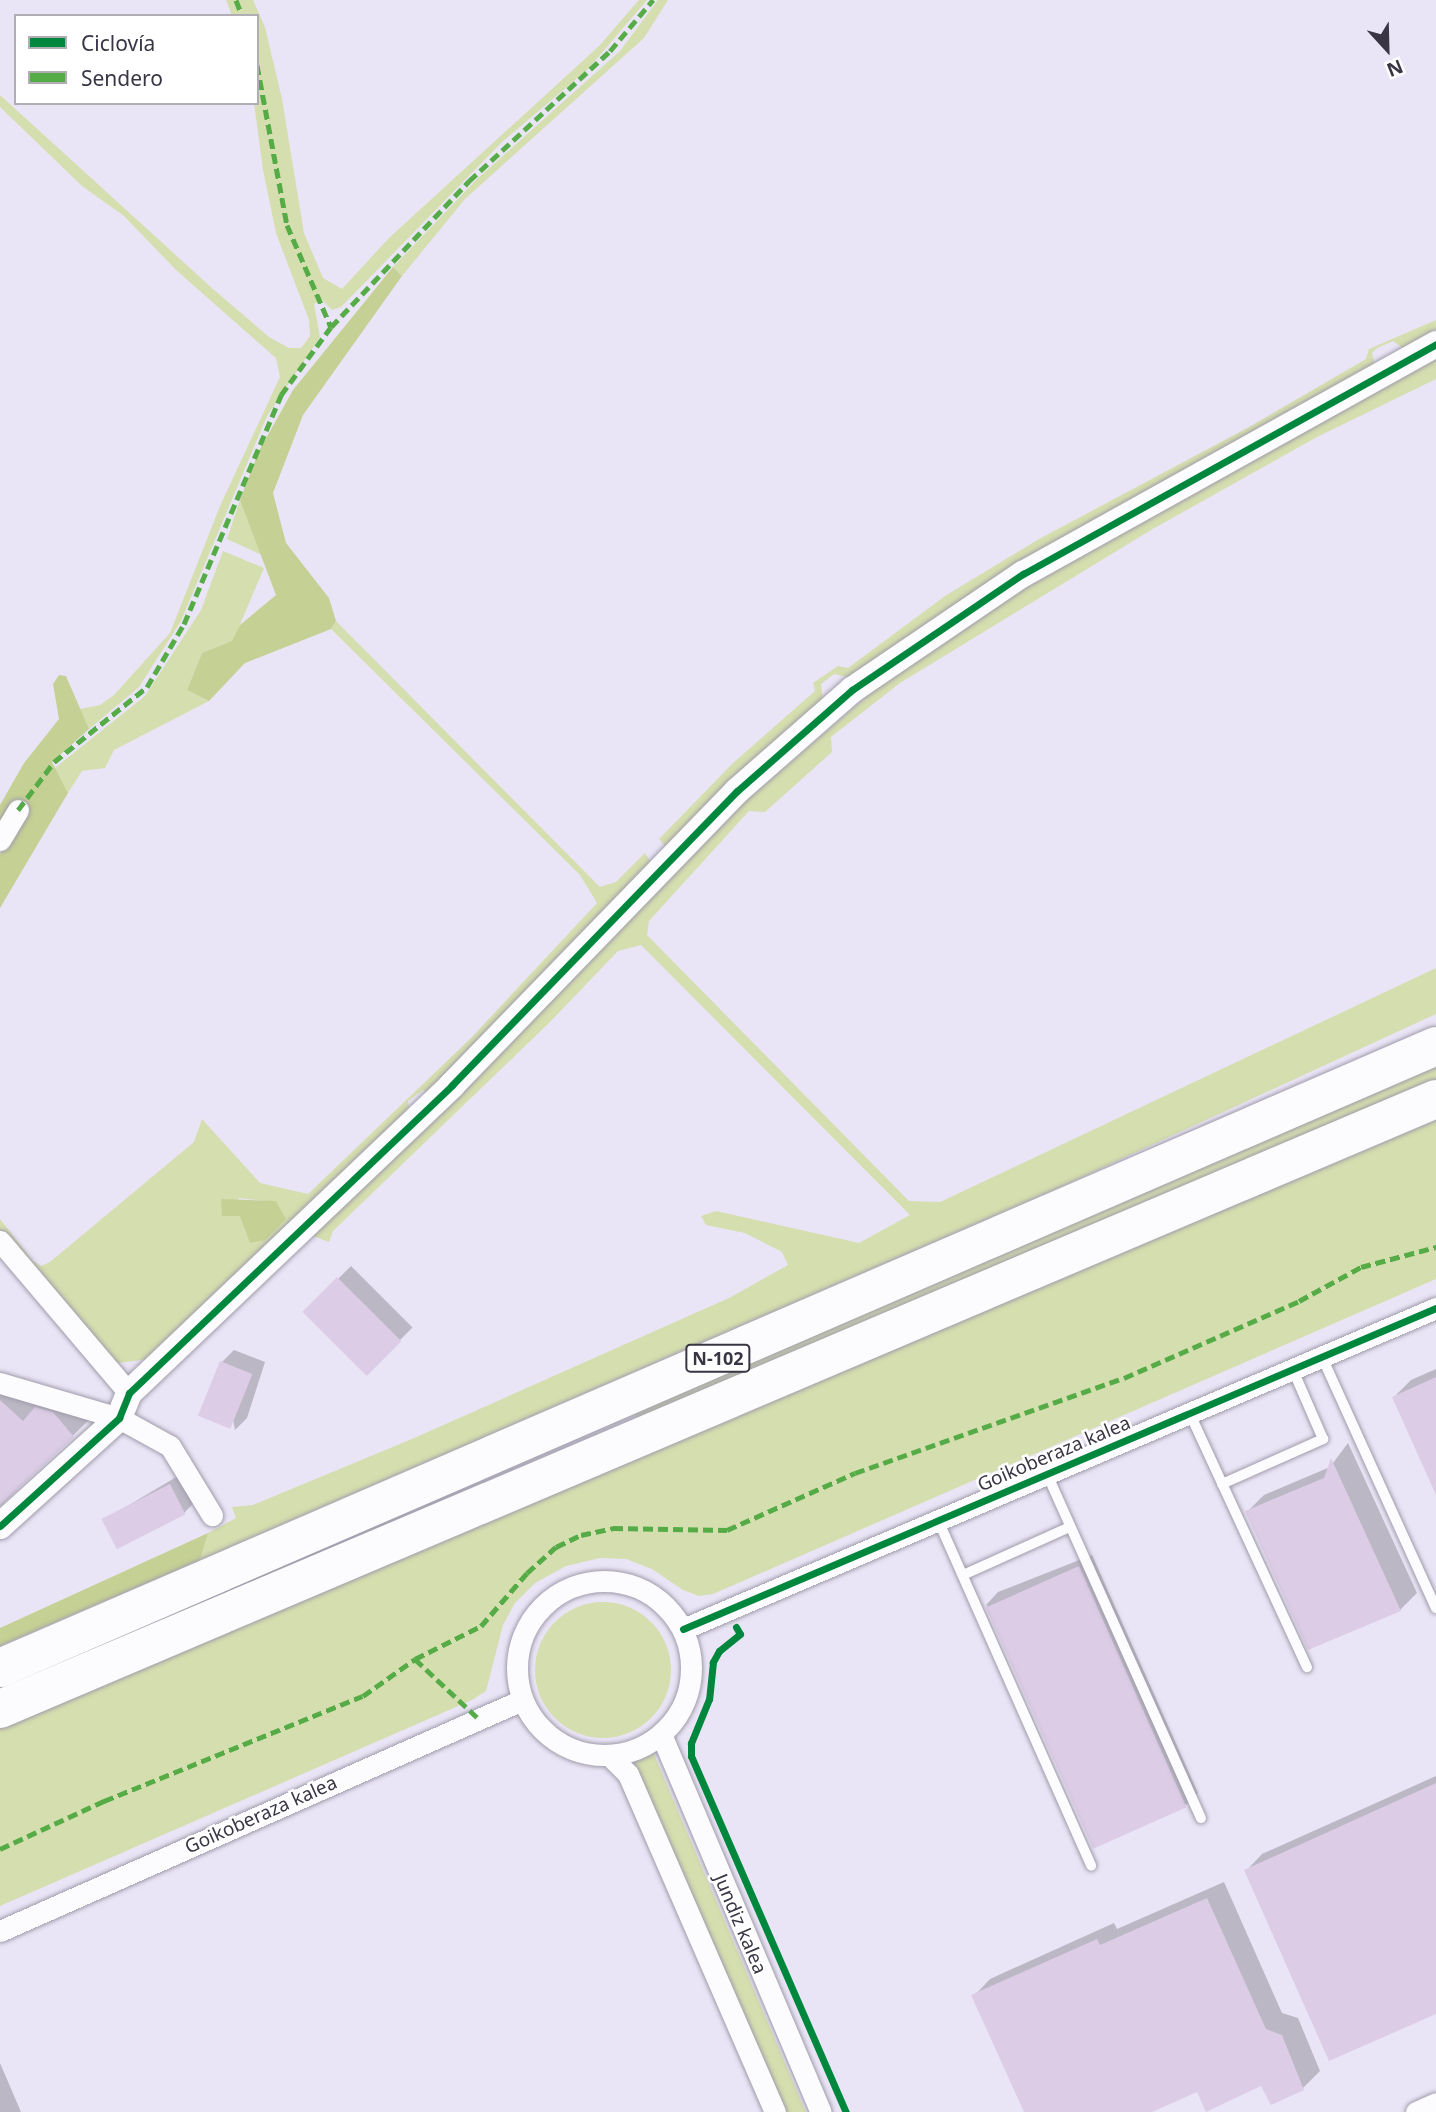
<!DOCTYPE html>
<meta charset="utf-8">
<style>
body{margin:0}
#map{position:relative;width:1436px;height:2112px;overflow:hidden;background:#eae5f6;font-family:"Noto Sans",sans-serif}
div>[style]{position:absolute}
.green>*{inset:0;background:#d5deae;transform-origin:0 0}
.round{border-radius:50%}
.forest>*{inset:0;background:#c5d094}
.shadow>*{inset:0;background:#0003;transform-origin:0 0}
.building>*{inset:0;background:#dccce6;transform-origin:0 0}
.roads{filter:drop-shadow(0 0 2px #a09caa) drop-shadow(0 0 2px #a09caa)}
.service>*{height:10px;margin:-5px;padding:0 5px;transform-origin:5px;border-radius:5px;background:#fcfbfe}
.minor>*{height:21px;margin:-10.5px;padding:0 10.5px;transform-origin:10.5px;border-radius:10.5px;background:#fcfbfe}
.minor>.ring{margin:-10.5px;padding:0;box-sizing:content-box;background:none;border:21px solid #fcfbfe;border-radius:50%}
.tertiary>*{height:26px;margin:-13px;padding:0 13px;transform-origin:13px;border-radius:13px;background:#fcfbfe}
.motorway>*{height:38px;margin:-19px;padding:0 19px;transform-origin:19px;border-radius:19px;background:#fcfbfe}
.quiet>*{height:5px;margin-top:-2.5px;transform-origin:0;background:repeating-linear-gradient(90deg,#55ac47 0 10px,transparent 0 15px)}
.cycleway>*{height:7px;margin:-3.5px;padding:0 3.5px;transform-origin:3.5px;border-radius:3.5px;background:#00873e}
span{translate:-50% -50%;white-space:nowrap;text-align:center;line-height:1.15;-webkit-text-stroke:5px #fff;paint-order:stroke}
.shield-label span{padding:2px 5px;background:#fff;border:2px solid;border-radius:5px;-webkit-text-stroke-width:0}
.shield-label{font-size:18px;color:#3a3544;font-weight:700}
.street-label{font-size:19px;color:#3a3544}
.legend{position:absolute;left:14px;top:14px;width:245px;height:91px;box-sizing:border-box;background:#fff;border:2px solid #b0aeb4;margin:0;padding:9px 12px;list-style:none;font-size:21px;color:#3a3544}
.legend li{display:flex;align-items:center;gap:14px;height:35px}
.legend b{width:35px;border:2px solid #b0aeb4}
.north{position:absolute;left:1352px;top:14px;width:70px;height:70px;-webkit-text-stroke:5px #fff;paint-order:stroke;rotate:158deg;font-size:19px;font-weight:700;line-height:28px;text-align:center;color:#3a3544}
.north::after{content:'';display:block;margin:auto;width:24px;height:32px;background:#3a3544;clip-path:polygon(50% 0,100% 100%,50% 72%,0 100%)}
</style>
<div id="map">
<div class="green">
<div style="clip-path:polygon(226px 0,253px 0,265px 27px,282px 99px,304px 233px,323px 278px,342px 289px,389px 238px,599px 46px,639px 0,647px 0,588px 69px,502px 142px,341px 307px,332px 310px,322px 300px,314px 304px,320px 337px,267px 416px,181px 621px,139px 687px,89px 729px,80px 709px,100px 705px,114px 695px,170px 633px,220px 506px,280px 377px,276px 358px,176px 270px,124px 216px,82px 186px,0 107px,0 95px,213px 289px,269px 337px,289px 348px,301px 348px,310px 336px,309px 320px,276px 233px,263px 170px,254px 103px,257px 16px,232px 16px)"></div>
<div style="clip-path:polygon(658px 0,668px 0,644px 38px,465px 199px,402px 276px,393px 267px,477px 179px,620px 51px)"></div>
<div style="clip-path:polygon(1436px 320px,1436px 334px,1404px 349px,1393px 341px,1377px 348px,1372px 353px,1375px 366px,852px 678px,834px 674px,821px 684px,823px 701px,666px 847px,659px 839px,732px 764px,815px 691px,813px 683px,838px 666px,848px 668px,945px 596px,1039px 539px,1249px 427px,1366px 359px,1369px 349px)"></div>
<div style="clip-path:polygon(1436px 358px,1436px 379px,1317px 437px,1151px 530px,900px 683px,831px 737px,832px 752px,765px 812px,749px 811px,649px 921px,647px 935px,909px 1201px,940px 1202px,1436px 968px,1436px 1014px,1063px 1186px,200px 1560px,208px 1533px,236px 1518px,232px 1507px,253px 1505px,412px 1439px,729px 1298px,788px 1265px,782px 1252px,745px 1233px,706px 1225px,701px 1216px,716px 1211px,859px 1243px,910px 1215px,641px 945px,618px 951px,551px 1021px,333px 1231px,329px 1242px,313px 1236px,719px 824px,903px 665px,1062px 563px)"></div>
<div style="clip-path:polygon(240px 500px,255px 534px,264px 556px,227px 539px)"></div>
<div style="clip-path:polygon(223px 551px,264px 568px,233px 641px,202px 653px,187px 690px,209px 701px,114px 750px,105px 768px,82px 771px,68px 793px,55px 768px,145px 696px,201px 610px)"></div>
<div style="clip-path:polygon(evenodd,336px 621px,600px 887px,616px 882px,645px 853px,652px 864px,429px 1094px,423px 1090px,408px 1101px,410px 1112px,150px 1359px,118px 1363px,77px 1326px,0 1230px,0 1219px,33px 1261px,41px 1266px,50px 1262px,194px 1142px,202px 1119px,260px 1183px,308px 1194px,471px 1038px,597px 903px,580px 875px,331px 629px,336px 621px,238px 1198px,276px 1202px,286px 1219px,251px 1243px,238px 1198px)"></div>
<div style="clip-path:polygon(1436px 1059px,1436px 1084px,638px 1423px,634px 1409px)"></div>
<div style="clip-path:polygon(1436px 1120px,1436px 1279px,713px 1594px,699px 1596px,683px 1590px,652px 1569px,626px 1559px,600px 1558px,566px 1566px,535px 1583px,515px 1603px,503px 1625px,486px 1691px,472px 1700px,0 1906px,0 1728px)"></div>
<div class="round" style="left:535px;top:1602px;width:136px;height:136px"></div>
<div style="left:653px;top:1752px;width:392px;height:21px;rotate:67deg"></div>
</div>
<div class="forest">
<div style="clip-path:polygon(393px 267px,402px 276px,303px 415px,273px 493px,286px 543px,329px 598px,336px 621px,331px 629px,245px 663px,209px 701px,187px 690px,202px 653px,232px 641px,240px 625px,276px 595px,240px 500px,259px 451px,293px 390px)"></div>
<div style="clip-path:polygon(59px 675px,66px 676px,89px 729px,52px 762px,68px 793px,0 908px,0 854px,9px 840px,0 828px,0 805px,24px 763px,59px 719px,53px 684px)"></div>
<div style="clip-path:polygon(221px 1199px,276px 1201px,286px 1219px,265px 1240px,250px 1243px,240px 1216px,222px 1216px)"></div>
<div style="clip-path:polygon(208px 1533px,200px 1560px,0 1646px,0 1628px)"></div>
</div>
<div class="shadow">
<div style="left:351px;top:1266px;width:87px;height:65px;rotate:45deg"></div>
<div style="clip-path:polygon(234px 1350px,265px 1362px,247px 1418px,235px 1430px,222px 1362px)"></div>
<div style="clip-path:polygon(1436px 1369px,1436px 1491px,1394px 1397px,1411px 1380px)"></div>
<div style="clip-path:polygon(0 1389px,90px 1419px,0 1506px)"></div>
<div style="clip-path:polygon(1348px 1443px,1417px 1593px,1400px 1610px,1247px 1512px,1264px 1495px,1330px 1467px)"></div>
<div style="clip-path:polygon(183px 1473px,197px 1500px,184px 1513px,106px 1524px,119px 1511px)"></div>
<div style="clip-path:polygon(1092px 1555px,1198px 1793px,1186px 1805px,986px 1605px,998px 1592px)"></div>
<div style="clip-path:polygon(1436px 1776px,1436px 2012px,1246px 1871px,1262px 1854px)"></div>
<div style="clip-path:polygon(1224px 1882px,1282px 2013px,1298px 2018px,1320px 2071px,1303px 2088px,1272px 2103px,1261px 2084px,1198px 2090px,1147px 2112px,1026px 2112px,974px 1996px,990px 1979px,1114px 1923px,1117px 1929px)"></div>
<div style="clip-path:polygon(0 2063px,21px 2112px,0 2112px)"></div>
</div>
<div class="building">
<div style="left:337px;top:1277px;width:91px;height:49px;rotate:45deg"></div>
<div style="left:220px;top:1361px;width:35px;height:59px;rotate:22deg"></div>
<div style="clip-path:polygon(1436px 1377px,1436px 1495px,1392px 1397px)"></div>
<div style="clip-path:polygon(0 1400px,23px 1421px,35px 1407px,53px 1412px,74px 1437px,0 1505px)"></div>
<div style="clip-path:polygon(1331px 1458px,1401px 1611px,1308px 1650px,1245px 1511px,1324px 1478px)"></div>
<div style="left:170px;top:1484px;width:34px;height:77px;rotate:63deg"></div>
<div style="left:1079px;top:1566px;width:264px;height:102px;rotate:66deg"></div>
<div style="clip-path:polygon(1436px 1783px,1436px 2014px,1329px 2061px,1244px 1870px)"></div>
<div style="clip-path:polygon(1207px 1898px,1266px 2029px,1282px 2035px,1304px 2090px,1271px 2105px,1261px 2086px,1206px 2112px,1197px 2092px,1152px 2112px,1024px 2112px,971px 1995px,1097px 1939px,1100px 1945px)"></div>
</div>
<div class="roads">
<div class="service">
<div style="left:1322px;top:1357px;width:276px;rotate:65.6deg"></div>
<div style="left:1190px;top:1414px;width:279px;rotate:65.2deg"></div>
<div style="left:1047px;top:1474px;width:377px;rotate:65.9deg"></div>
<div style="left:1222px;top:1484px;width:111px;rotate:-24deg"></div>
<div style="left:1323px;top:1439px;width:75px;rotate:-113.5deg"></div>
<div style="left:938px;top:1520px;width:378px;rotate:66.1deg"></div>
<div style="left:963px;top:1575px;width:117px;rotate:-24.2deg"></div>
</div>
<div class="minor">
<div style="left:0;top:840px;width:35px;rotate:-59deg"></div>
<div style="left:0;top:1241px;width:199px;rotate:49.7deg"></div>
<div style="left:0;top:1383px;width:124px;rotate:16.4deg"></div>
<div style="left:119px;top:1418px;width:58px;rotate:28.8deg"></div>
<div style="left:170px;top:1446px;width:81px;rotate:58.7deg"></div>
<div class="ring" style="left:517px;top:1581px;width:153px;height:153px"></div>
<div style="left:683px;top:1629px;width:819px;rotate:-23.09deg"></div>
<div style="left:661px;top:1734px;width:410px;rotate:67.1deg"></div>
<div style="left:609px;top:1755px;width:27px;rotate:45deg"></div>
<div style="left:628px;top:1774px;width:369px;rotate:66.5deg"></div>
<div style="left:0;top:1931px;width:571px;rotate:-23.87deg"></div>
<div style="left:1416px;top:2112px;width:22px;rotate:-24deg"></div>
</div>
<div class="tertiary">
<div style="left:0;top:1526px;width:161px;rotate:-42.2deg"></div>
<div style="left:119px;top:1418px;width:27px;rotate:-68deg"></div>
<div style="left:129px;top:1393px;width:446px;rotate:-43.6deg"></div>
<div style="left:452px;top:1085px;width:409px;rotate:-45.9deg"></div>
<div style="left:737px;top:791px;width:153px;rotate:-41.3deg"></div>
<div style="left:852px;top:690px;width:207px;rotate:-34.2deg"></div>
<div style="left:1023px;top:574px;width:473px;rotate:-29.1deg"></div>
</div>
<div class="motorway">
<div style="left:0;top:1668px;width:1565px;rotate:-23.42deg"></div>
<div style="left:0;top:1709px;width:1560px;rotate:-23.02deg"></div>
</div>
</div>
<div class="quiet">
<div style="left:236px;top:0;width:17px;rotate:69deg"></div>
<div style="left:257px;top:65px;width:163px;rotate:79.4deg"></div>
<div style="left:287px;top:225px;width:111px;rotate:66.7deg"></div>
<div style="left:18px;top:810px;width:60px;rotate:-53.1deg"></div>
<div style="left:54px;top:762px;width:119px;rotate:-38.9deg"></div>
<div style="left:147px;top:687px;width:73px;rotate:-59.6deg"></div>
<div style="left:184px;top:624px;width:249px;rotate:-67deg"></div>
<div style="left:281px;top:395px;width:84px;rotate:-53.7deg"></div>
<div style="left:331px;top:327px;width:201px;rotate:-46.6deg"></div>
<div style="left:469px;top:181px;width:192px;rotate:-42.7deg"></div>
<div style="left:610px;top:51px;width:67px;rotate:-49.9deg"></div>
<div style="left:415px;top:1659px;width:88px;rotate:43.2deg"></div>
<div style="left:0;top:1849px;width:115px;rotate:-24.8deg"></div>
<div style="left:104px;top:1801px;width:279px;rotate:-22.1deg"></div>
<div style="left:363px;top:1696px;width:64px;rotate:-35.4deg"></div>
<div style="left:415px;top:1659px;width:74px;rotate:-26.6deg"></div>
<div style="left:481px;top:1626px;width:70px;rotate:-49deg"></div>
<div style="left:527px;top:1573px;width:39px;rotate:-42deg"></div>
<div style="left:556px;top:1547px;width:28px;rotate:-26deg"></div>
<div style="left:581px;top:1535px;width:33px;rotate:-12deg"></div>
<div style="left:613px;top:1528px;width:114px;rotate:1deg"></div>
<div style="left:727px;top:1530px;width:140px;rotate:-24deg"></div>
<div style="left:855px;top:1473px;width:285px;rotate:-19.5deg"></div>
<div style="left:1124px;top:1378px;width:191px;rotate:-23.7deg"></div>
<div style="left:1299px;top:1301px;width:71px;rotate:-28.7deg"></div>
<div style="left:1361px;top:1267px;width:78px;rotate:-14.9deg"></div>
</div>
<div class="cycleway">
<div style="left:0;top:1526px;width:161px;rotate:-42.2deg"></div>
<div style="left:119px;top:1418px;width:27px;rotate:-68deg"></div>
<div style="left:129px;top:1393px;width:446px;rotate:-43.6deg"></div>
<div style="left:452px;top:1085px;width:409px;rotate:-45.9deg"></div>
<div style="left:737px;top:791px;width:153px;rotate:-41.3deg"></div>
<div style="left:852px;top:690px;width:207px;rotate:-34.2deg"></div>
<div style="left:1023px;top:574px;width:473px;rotate:-29.1deg"></div>
<div style="left:736px;top:1627px;width:8px;rotate:60deg"></div>
<div style="left:740px;top:1634px;width:27px;rotate:141deg"></div>
<div style="left:719px;top:1651px;width:13px;rotate:119deg"></div>
<div style="left:713px;top:1662px;width:37px;rotate:96deg"></div>
<div style="left:709px;top:1699px;width:48px;rotate:112.2deg"></div>
<div style="left:691px;top:1743px;width:13px;rotate:90deg"></div>
<div style="left:691px;top:1756px;width:388px;rotate:66.5deg"></div>
<div style="left:683px;top:1629px;width:819px;rotate:-23.09deg"></div>
</div>
<div class="shield-label">
<span style="left:718px;top:1358px">N-102</span>
</div>
<div class="street-label">
<span style="left:1054px;top:1454px;rotate:-23deg">Goikoberaza kalea</span>
<span style="left:261px;top:1815px;rotate:-24deg">Goikoberaza kalea</span>
<span style="left:740px;top:1924px;rotate:67deg">Jundiz kalea</span>
</div>
<ul class="legend">
<li><b style="height:9px;background:#00873e"></b>Ciclovía</li>
<li><b style="height:9px;background:#55ac47"></b>Sendero</li>
</ul>
<div class="north">N</div>
</div>
